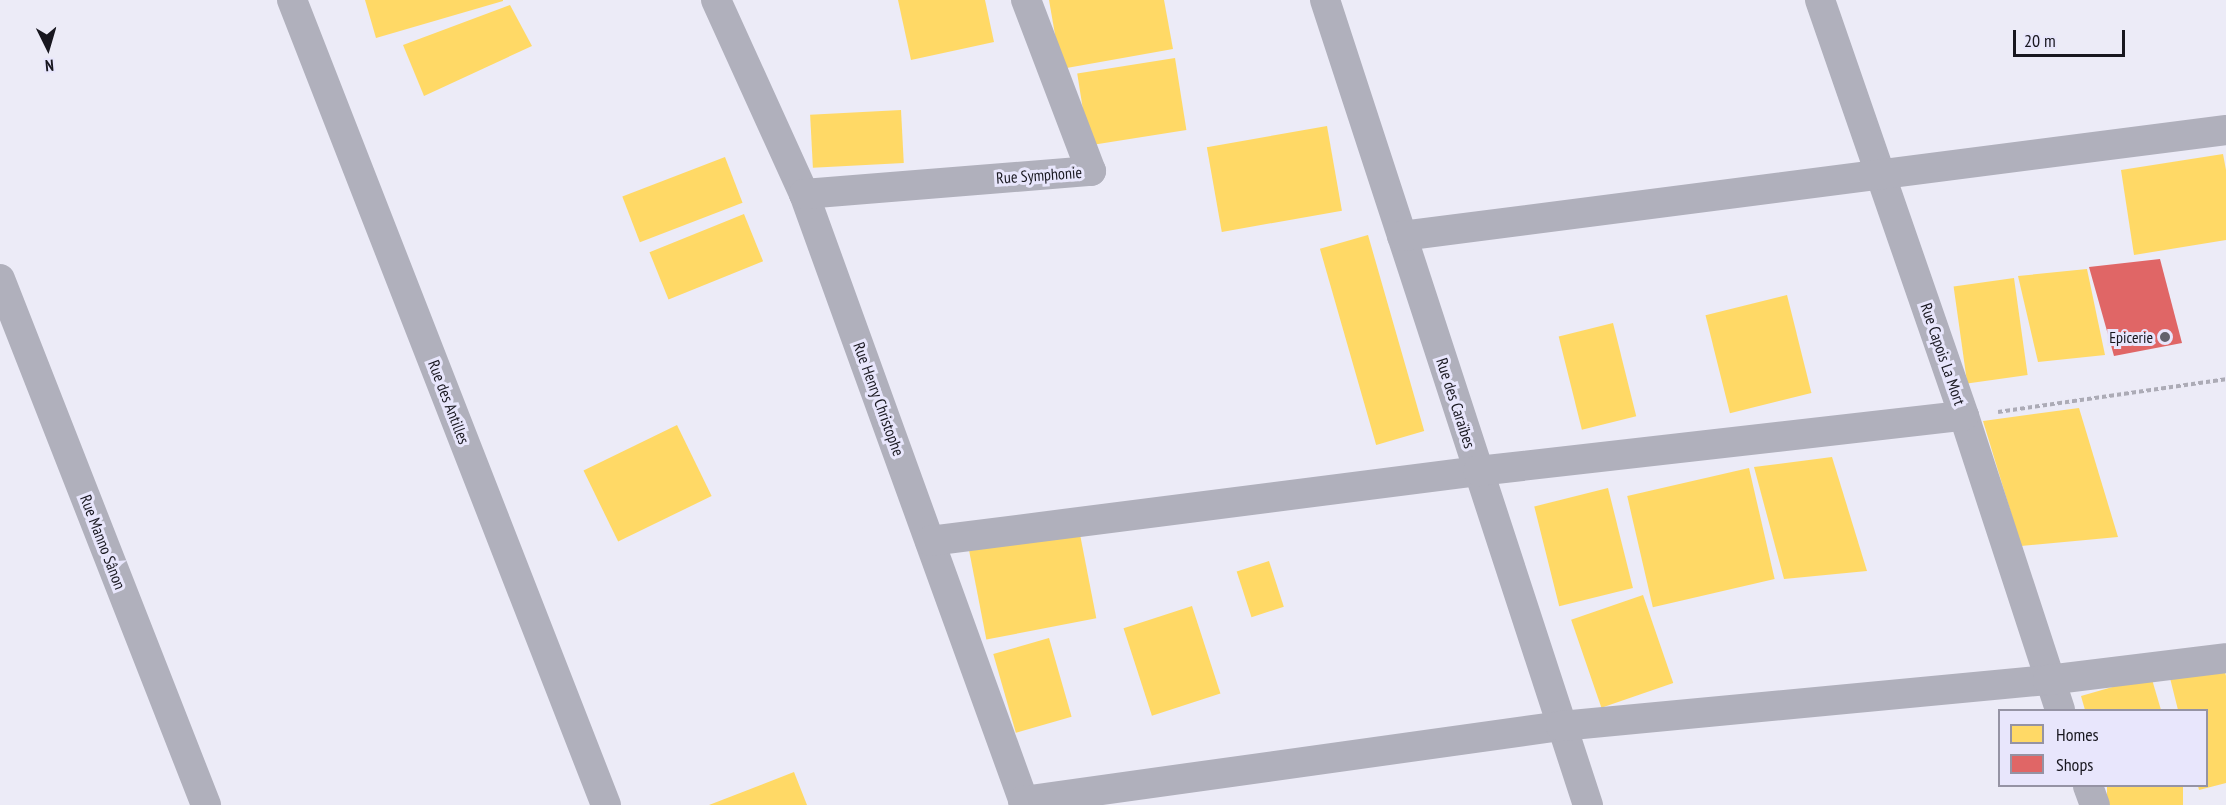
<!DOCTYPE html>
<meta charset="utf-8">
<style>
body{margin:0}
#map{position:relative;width:2226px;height:805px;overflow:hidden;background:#ecebf7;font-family:"PT Sans Narrow",sans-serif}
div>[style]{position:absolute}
.homes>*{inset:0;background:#ffd966;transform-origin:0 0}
.shops>*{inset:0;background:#e06666}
.path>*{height:4px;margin-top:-2px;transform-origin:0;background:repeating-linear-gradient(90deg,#acabb6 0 4.5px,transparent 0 7.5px)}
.minor>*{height:30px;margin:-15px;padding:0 15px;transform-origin:15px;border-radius:15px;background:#b0b0bc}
.dots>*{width:16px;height:16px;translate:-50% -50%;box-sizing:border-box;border:3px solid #e8e6fc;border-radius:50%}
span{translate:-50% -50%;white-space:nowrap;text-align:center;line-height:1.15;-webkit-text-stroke:6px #e8e6fc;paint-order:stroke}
.street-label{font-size:16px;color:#18171f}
.poi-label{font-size:16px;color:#18171f}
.right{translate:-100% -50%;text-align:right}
.legend{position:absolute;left:1998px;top:709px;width:210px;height:78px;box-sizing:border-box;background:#e8e6fc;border:2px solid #9593a4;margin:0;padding:8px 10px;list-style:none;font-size:18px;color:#18171f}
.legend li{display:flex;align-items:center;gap:12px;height:30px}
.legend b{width:30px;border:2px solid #9593a4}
.north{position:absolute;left:18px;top:18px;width:60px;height:60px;-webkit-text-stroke:4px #e8e6fc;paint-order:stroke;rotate:175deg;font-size:16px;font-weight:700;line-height:24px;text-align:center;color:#18171f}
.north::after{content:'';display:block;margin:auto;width:21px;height:27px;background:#18171f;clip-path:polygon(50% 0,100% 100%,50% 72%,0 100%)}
.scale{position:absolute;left:2013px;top:30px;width:112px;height:27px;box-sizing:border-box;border:3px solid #18171f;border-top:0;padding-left:8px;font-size:18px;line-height:21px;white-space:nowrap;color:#18171f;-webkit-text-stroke:4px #e8e6fc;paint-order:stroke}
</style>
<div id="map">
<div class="homes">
<div style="clip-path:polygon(365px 0,503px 0,503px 1px,376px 38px)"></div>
<div style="clip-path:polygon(898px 0,985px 0,994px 42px,911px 60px)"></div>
<div style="clip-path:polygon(1049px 0,1164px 0,1173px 49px,1061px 69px)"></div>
<div style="clip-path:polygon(510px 5px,532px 46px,424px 96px,403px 45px)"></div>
<div style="left:1175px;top:58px;width:73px;height:99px;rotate:81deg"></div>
<div style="left:901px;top:110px;width:53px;height:91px;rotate:87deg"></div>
<div style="left:1327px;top:126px;width:86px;height:122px;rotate:80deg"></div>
<div style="clip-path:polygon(2223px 154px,2226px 170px,2226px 240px,2134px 255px,2121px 170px)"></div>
<div style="left:725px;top:157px;width:49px;height:110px;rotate:69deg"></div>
<div style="left:744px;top:214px;width:51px;height:102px;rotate:68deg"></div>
<div style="left:1368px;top:235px;width:204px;height:50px;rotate:74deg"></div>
<div style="clip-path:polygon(2087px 269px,2105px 355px,2038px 362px,2018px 276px)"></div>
<div style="left:2014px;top:278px;width:98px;height:61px;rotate:82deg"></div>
<div style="left:1787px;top:295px;width:101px;height:84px;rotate:76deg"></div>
<div style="left:1613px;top:323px;width:96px;height:56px;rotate:76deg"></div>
<div style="clip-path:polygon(2079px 408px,2118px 537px,2021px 546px,1983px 421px)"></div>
<div style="left:677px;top:425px;width:79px;height:104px;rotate:64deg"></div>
<div style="clip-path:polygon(1832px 457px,1867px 571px,1784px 579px,1754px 467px)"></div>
<div style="left:1749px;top:468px;width:114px;height:125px;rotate:77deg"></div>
<div style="left:1608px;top:488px;width:103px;height:76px;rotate:76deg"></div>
<div style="left:1078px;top:524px;width:96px;height:112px;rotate:79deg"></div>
<div style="left:1269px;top:561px;width:48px;height:34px;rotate:72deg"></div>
<div style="left:1643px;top:595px;width:93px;height:76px;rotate:71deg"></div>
<div style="left:1192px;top:606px;width:92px;height:72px;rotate:72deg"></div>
<div style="left:1049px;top:638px;width:82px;height:58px;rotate:74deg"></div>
<div style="clip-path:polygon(2222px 660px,2226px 676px,2226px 783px,2199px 790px,2198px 786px,2206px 786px,2206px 710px,2178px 710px,2169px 674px)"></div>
<div style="clip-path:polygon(2151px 676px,2161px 710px,2085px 710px,2081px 696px)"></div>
<div style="clip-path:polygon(794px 772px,807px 805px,709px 805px)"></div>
<div style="left:2107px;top:786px;width:76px;height:20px"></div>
</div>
<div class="shops">
<div style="clip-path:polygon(2160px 259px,2182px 343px,2114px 356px,2089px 267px)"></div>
</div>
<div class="path">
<div style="left:1998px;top:412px;width:230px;rotate:-8.2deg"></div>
</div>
<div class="minor">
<div style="left:292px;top:0;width:864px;rotate:68.69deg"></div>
<div style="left:716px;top:0;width:213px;rotate:65.6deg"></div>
<div style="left:804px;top:194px;width:650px;rotate:70.11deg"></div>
<div style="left:1325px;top:0;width:847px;rotate:71.91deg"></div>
<div style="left:1820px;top:0;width:440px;rotate:70.9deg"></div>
<div style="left:1964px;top:416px;width:309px;rotate:71.9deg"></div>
<div style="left:804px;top:194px;width:288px;rotate:-4.6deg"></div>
<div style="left:1091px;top:171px;width:183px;rotate:-110.8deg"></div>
<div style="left:1402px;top:236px;width:831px;rotate:-7.33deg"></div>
<div style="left:0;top:279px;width:565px;rotate:68.61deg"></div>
<div style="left:930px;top:541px;width:552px;rotate:-7.28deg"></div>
<div style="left:1478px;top:471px;width:489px;rotate:-6.5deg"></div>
<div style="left:2088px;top:786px;width:20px;rotate:70deg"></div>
<div style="left:1023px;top:801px;width:543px;rotate:-7.94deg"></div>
<div style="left:1561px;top:726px;width:489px;rotate:-5.4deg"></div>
<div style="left:2048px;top:680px;width:179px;rotate:-7deg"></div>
</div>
<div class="dots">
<div style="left:2165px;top:337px;background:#62616b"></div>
</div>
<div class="street-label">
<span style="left:1039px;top:175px;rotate:-4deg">Rue Symphonie</span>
<span style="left:1943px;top:354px;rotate:71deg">Rue Capois La Mort</span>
<span style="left:879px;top:399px;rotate:70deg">Rue Henry Christophe</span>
<span style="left:449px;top:402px;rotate:69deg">Rue des Antilles</span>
<span style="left:1456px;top:403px;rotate:72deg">Rue des Caraïbes</span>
<span style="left:103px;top:542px;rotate:69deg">Rue Manno Sânon</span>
</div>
<div class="poi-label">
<span class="right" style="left:2153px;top:337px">Epicerie</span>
</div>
<ul class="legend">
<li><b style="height:16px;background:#ffd966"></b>Homes</li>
<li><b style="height:16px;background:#e06666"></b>Shops</li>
</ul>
<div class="north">N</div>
<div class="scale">20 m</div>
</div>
